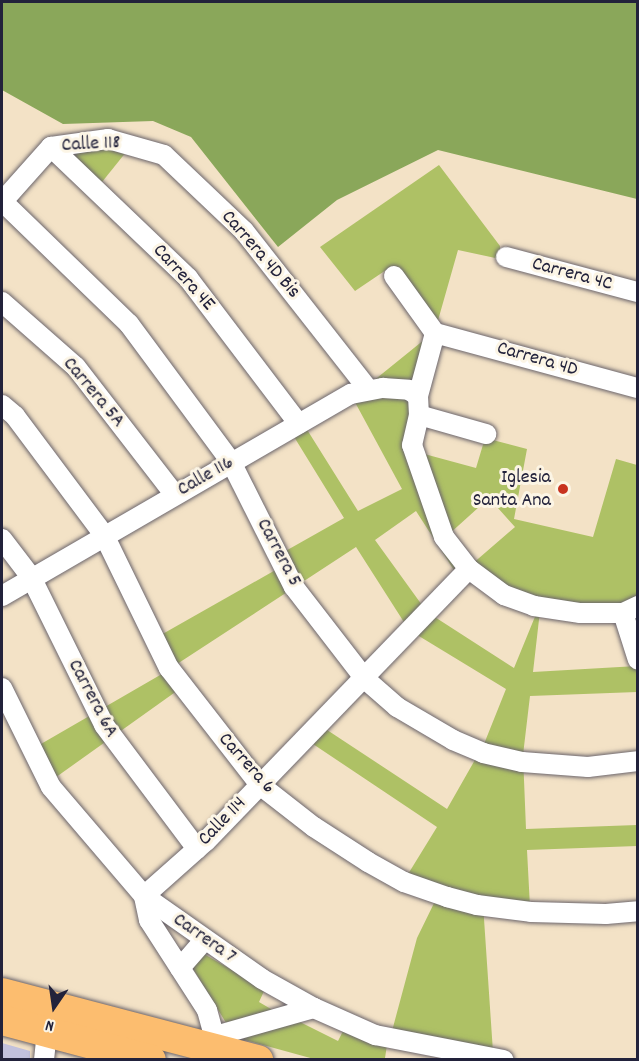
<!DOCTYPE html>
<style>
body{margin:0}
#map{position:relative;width:639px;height:1061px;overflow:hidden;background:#f3e2c6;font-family:Dekko,sans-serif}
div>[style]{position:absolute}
.industrial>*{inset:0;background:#c2c1dc}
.green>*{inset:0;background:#aec165}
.forest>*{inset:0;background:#8aa75a}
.roads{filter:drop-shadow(0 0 2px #6b656c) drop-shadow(0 0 2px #6b656c)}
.minor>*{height:20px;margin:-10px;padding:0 10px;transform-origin:10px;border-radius:10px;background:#fff}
.primary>*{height:30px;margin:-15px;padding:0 15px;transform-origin:15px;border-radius:15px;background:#fcbd6f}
.dots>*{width:16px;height:16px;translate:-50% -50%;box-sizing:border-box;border:3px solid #fcf5e5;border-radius:50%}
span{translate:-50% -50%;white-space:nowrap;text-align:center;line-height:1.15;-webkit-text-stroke:6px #fcf5e5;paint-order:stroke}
.street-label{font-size:20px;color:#22223b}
.poi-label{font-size:20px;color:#22223b}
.right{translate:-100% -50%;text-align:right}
.frame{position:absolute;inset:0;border:3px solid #22223b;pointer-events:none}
.north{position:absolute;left:24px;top:977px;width:60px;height:60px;-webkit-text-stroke:4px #fcf5e5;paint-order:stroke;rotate:193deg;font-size:16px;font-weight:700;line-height:24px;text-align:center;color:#22223b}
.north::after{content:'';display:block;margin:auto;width:21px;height:27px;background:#22223b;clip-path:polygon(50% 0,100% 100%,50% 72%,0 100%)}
</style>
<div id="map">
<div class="industrial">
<div style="clip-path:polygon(2px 1043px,30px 1051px,30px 1059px,2px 1059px)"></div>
</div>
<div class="green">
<div style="clip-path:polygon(135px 141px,98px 187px,61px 150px)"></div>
<div style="clip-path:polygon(evenodd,439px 165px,500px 246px,500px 259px,458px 250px,435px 331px,417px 452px,476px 468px,485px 438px,527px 449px,514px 519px,593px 537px,616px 459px,637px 465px,637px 622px,541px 602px,533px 672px,637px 666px,637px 692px,530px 696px,523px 755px,526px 829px,637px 825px,637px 846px,527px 850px,530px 907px,483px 904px,493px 1052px,392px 1031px,417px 938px,439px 893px,405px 879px,437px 827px,304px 738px,318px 724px,447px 809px,484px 744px,506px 689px,409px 630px,356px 547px,174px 666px,188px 683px,52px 780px,34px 748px,174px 667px,159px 636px,286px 564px,282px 553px,344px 518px,288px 427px,301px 420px,358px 511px,402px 489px,350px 393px,367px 386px,435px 331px,392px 266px,355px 291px,320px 247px,439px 165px,489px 498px,515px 527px,471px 565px,448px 535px,489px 498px,439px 165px,416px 511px,459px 578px,541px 602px,514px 668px,427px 612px,375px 540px,416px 511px)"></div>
<div style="clip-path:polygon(204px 954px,265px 989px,259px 1002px,276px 1012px,228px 1026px,192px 967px)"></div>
<div style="clip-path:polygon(294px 1019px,338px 1041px,344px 1029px,387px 1045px,385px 1058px,391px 1059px,314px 1059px,241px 1039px,241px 1036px)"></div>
</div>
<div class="forest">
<div style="clip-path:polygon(2px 2px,637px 2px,637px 199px,438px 150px,337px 200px,278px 247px,191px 137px,153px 121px,63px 124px,2px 90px)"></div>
</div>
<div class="roads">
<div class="minor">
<div style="left:51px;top:147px;width:190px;rotate:43.7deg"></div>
<div style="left:188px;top:278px;width:183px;rotate:52.8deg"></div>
<div style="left:2px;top:201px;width:177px;rotate:44.1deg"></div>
<div style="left:129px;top:324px;width:172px;rotate:53.5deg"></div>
<div style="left:231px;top:462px;width:140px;rotate:63.3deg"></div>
<div style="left:294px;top:587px;width:116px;rotate:52.3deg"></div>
<div style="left:365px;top:679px;width:43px;rotate:41.2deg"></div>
<div style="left:397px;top:707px;width:65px;rotate:30.5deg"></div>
<div style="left:453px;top:740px;width:33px;rotate:23deg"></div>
<div style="left:483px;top:753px;width:40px;rotate:13deg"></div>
<div style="left:522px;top:762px;width:66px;rotate:4.3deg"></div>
<div style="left:588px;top:767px;width:50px;rotate:-6.8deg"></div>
<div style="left:2px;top:202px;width:74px;rotate:-48.3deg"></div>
<div style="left:51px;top:147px;width:58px;rotate:-8deg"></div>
<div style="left:108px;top:139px;width:58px;rotate:15.9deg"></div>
<div style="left:164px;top:155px;width:110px;rotate:43.5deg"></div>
<div style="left:244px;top:231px;width:201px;rotate:51.9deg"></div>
<div style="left:506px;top:257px;width:137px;rotate:14.9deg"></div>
<div style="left:394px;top:276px;width:70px;rotate:54.3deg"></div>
<div style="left:2px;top:302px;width:98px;rotate:41.3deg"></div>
<div style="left:76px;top:367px;width:162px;rotate:52.3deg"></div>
<div style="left:435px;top:333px;width:65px;rotate:105.1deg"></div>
<div style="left:418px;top:396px;width:19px;rotate:87deg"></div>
<div style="left:419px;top:415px;width:31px;rotate:103deg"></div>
<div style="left:412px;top:445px;width:97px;rotate:70.8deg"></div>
<div style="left:444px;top:537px;width:41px;rotate:52deg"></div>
<div style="left:469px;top:569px;width:44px;rotate:36.6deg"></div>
<div style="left:504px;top:595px;width:32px;rotate:20deg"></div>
<div style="left:534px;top:606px;width:47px;rotate:8.7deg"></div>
<div style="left:580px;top:613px;width:43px"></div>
<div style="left:623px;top:613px;width:17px;rotate:-25deg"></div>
<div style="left:435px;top:333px;width:210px;rotate:15.2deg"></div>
<div style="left:2px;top:405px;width:17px;rotate:40deg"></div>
<div style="left:15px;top:416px;width:149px;rotate:53.2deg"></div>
<div style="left:104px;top:535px;width:148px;rotate:64deg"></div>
<div style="left:169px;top:668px;width:148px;rotate:52.1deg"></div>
<div style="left:260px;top:785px;width:68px;rotate:37.9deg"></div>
<div style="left:314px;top:827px;width:64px;rotate:32.9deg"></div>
<div style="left:368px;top:862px;width:41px;rotate:29.1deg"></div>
<div style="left:404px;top:882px;width:46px;rotate:19.2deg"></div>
<div style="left:447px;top:897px;width:31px;rotate:15deg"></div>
<div style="left:477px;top:905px;width:54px;rotate:7.4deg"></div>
<div style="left:531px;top:912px;width:75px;rotate:1.5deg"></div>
<div style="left:606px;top:914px;width:32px;rotate:-5deg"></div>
<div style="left:419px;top:415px;width:70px;rotate:15.8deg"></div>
<div style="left:2px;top:539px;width:48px;rotate:52.7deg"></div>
<div style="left:31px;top:577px;width:165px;rotate:63.7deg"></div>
<div style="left:104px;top:725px;width:155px;rotate:53.1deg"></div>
<div style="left:2px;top:596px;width:403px;rotate:-30.1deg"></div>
<div style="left:351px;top:394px;width:33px;rotate:-11deg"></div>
<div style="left:383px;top:388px;width:26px;rotate:4deg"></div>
<div style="left:409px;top:390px;width:11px;rotate:34deg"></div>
<div style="left:623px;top:613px;width:49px;rotate:72.3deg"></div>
<div style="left:2px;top:688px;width:110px;rotate:63.7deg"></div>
<div style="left:51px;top:787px;width:143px;rotate:49.5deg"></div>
<div style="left:144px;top:896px;width:144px;rotate:35.1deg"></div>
<div style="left:262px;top:979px;width:60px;rotate:29.1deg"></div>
<div style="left:314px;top:1008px;width:67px;rotate:23.9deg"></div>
<div style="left:375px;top:1035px;width:131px;rotate:11deg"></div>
<div style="left:180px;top:968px;width:37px;rotate:-49deg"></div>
<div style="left:215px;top:1036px;width:103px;rotate:-15.8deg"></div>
<div style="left:218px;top:1050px;width:41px;rotate:-105.4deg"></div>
<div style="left:207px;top:1010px;width:107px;rotate:-122.8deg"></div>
<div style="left:149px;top:920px;width:25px;rotate:-102deg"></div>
<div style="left:144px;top:896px;width:83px;rotate:-41.6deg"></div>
<div style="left:206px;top:841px;width:378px;rotate:-46deg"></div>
<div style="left:44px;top:1060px;width:28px;rotate:-84deg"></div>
</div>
<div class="primary">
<div style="left:2px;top:993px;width:265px;rotate:14.7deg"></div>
<div style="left:2px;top:1020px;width:154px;rotate:15deg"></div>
</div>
</div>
<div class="dots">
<div style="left:563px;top:489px;background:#c8321e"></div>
</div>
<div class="street-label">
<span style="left:91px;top:145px;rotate:-3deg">Calle 118</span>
<span style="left:260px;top:255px;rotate:49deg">Carrera 4D Bis</span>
<span style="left:572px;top:275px;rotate:15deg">Carrera 4C</span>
<span style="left:183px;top:278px;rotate:48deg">Carrera 4E</span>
<span style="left:537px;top:360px;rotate:16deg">Carrera 4D</span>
<span style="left:93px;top:393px;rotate:50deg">Carrera 5A</span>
<span style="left:206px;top:477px;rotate:-30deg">Calle 116</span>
<span style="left:278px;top:553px;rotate:62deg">Carrera 5</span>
<span style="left:92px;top:699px;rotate:62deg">Carrera 6A</span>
<span style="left:246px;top:764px;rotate:48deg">Carrera 6</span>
<span style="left:223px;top:822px;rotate:-46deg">Calle 114</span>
<span style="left:204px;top:939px;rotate:35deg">Carrera 7</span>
</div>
<div class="poi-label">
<span class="right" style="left:551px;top:490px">Iglesia<br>Santa Ana</span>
</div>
<div class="frame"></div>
<div class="north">N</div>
</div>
